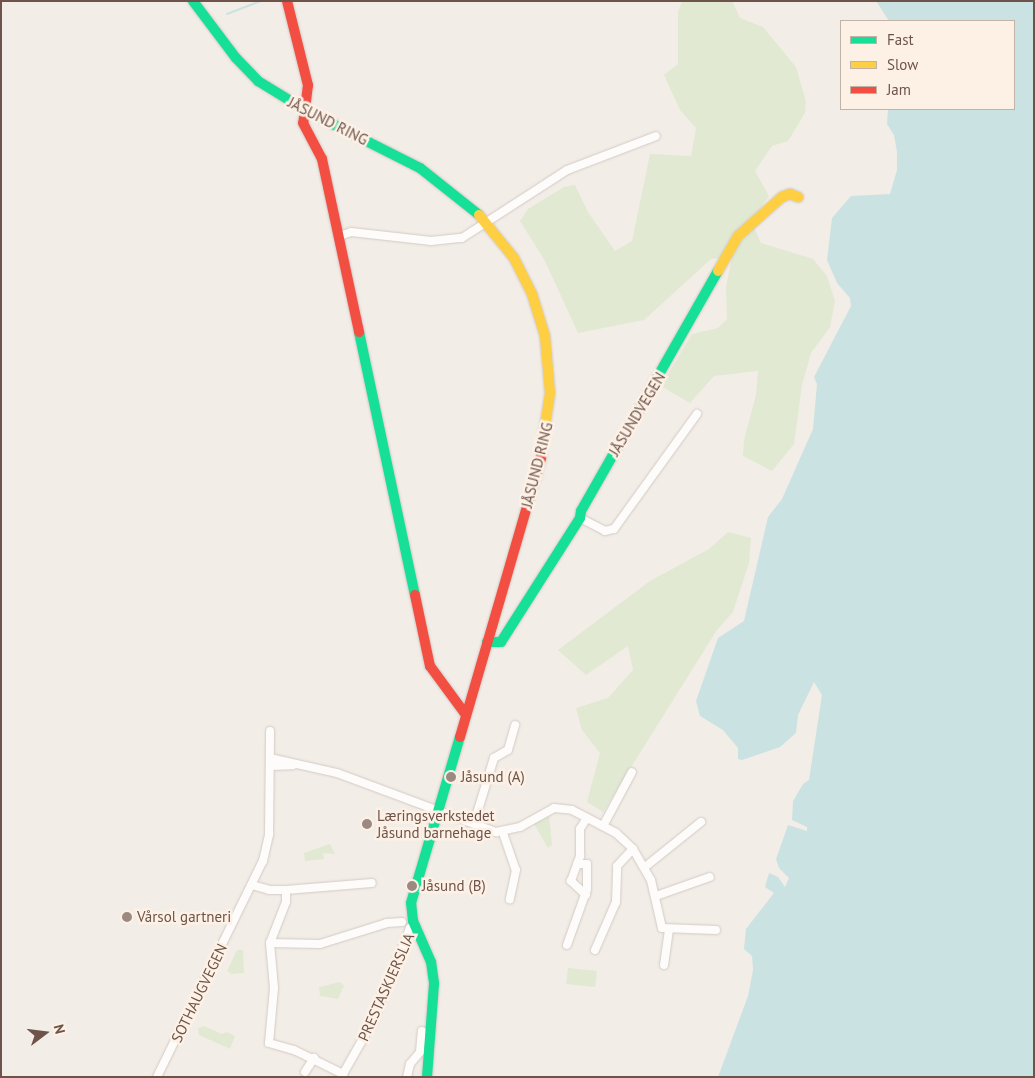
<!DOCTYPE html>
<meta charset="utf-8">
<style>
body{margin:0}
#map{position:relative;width:1035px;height:1078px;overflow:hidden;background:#f3ede7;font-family:"PT Sans",sans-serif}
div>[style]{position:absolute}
.green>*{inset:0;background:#e1e9d2;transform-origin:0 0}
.water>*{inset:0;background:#cae2e2}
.stream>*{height:2px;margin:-1px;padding:0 1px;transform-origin:1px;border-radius:1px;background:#cae2e2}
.roads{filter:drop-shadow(0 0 1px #d2cac5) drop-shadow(0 0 1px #d2cac5)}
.street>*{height:8px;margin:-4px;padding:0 4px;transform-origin:4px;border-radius:4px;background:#fdfcfb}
.fast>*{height:10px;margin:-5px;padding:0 5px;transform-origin:5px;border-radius:5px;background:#16e098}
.slow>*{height:10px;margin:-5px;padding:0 5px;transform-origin:5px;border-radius:5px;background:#ffcf43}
.jam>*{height:10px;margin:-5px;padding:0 5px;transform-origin:5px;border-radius:5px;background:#f24e42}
.dots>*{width:14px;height:14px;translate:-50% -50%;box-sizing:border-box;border:2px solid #fdf1e6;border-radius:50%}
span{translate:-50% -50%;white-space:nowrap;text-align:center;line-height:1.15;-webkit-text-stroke:5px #fdf1e6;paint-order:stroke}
.street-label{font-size:15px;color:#6d534a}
.poi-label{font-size:15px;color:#6d534a}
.left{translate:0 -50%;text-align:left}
.frame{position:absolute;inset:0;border:2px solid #6d534a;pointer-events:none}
.legend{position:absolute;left:840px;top:20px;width:175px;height:90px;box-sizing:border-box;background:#fdf1e6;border:1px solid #c3b2a8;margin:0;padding:6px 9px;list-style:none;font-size:15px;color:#6d534a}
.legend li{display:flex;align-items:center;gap:10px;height:25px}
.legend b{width:25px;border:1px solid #c3b2a8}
.north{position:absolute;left:20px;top:1008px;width:50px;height:50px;-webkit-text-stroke:4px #fdf1e6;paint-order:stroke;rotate:75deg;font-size:14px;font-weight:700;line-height:20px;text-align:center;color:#6d534a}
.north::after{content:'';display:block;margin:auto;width:18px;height:22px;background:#6d534a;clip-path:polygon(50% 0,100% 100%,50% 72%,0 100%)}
</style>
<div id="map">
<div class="green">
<div style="clip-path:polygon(682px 1px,732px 1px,740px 18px,763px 27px,796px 67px,806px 101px,805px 113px,788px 141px,772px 146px,755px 171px,769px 196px,751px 221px,761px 243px,813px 259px,827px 276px,835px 301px,830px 327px,811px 353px,802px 385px,794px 444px,772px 471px,743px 456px,744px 440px,756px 395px,758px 371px,714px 376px,690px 403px,661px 386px,692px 334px,718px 328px,727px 319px,726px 287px,732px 257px,711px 259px,644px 320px,578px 333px,545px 261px,520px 221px,528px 209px,564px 187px,575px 185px,588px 212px,615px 251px,632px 241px,650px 154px,691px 156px,696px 128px,680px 110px,664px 75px,678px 64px,678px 12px)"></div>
<div style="clip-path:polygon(728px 532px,751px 538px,749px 563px,733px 612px,717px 630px,603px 812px,587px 802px,600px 753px,582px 730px,576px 708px,608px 698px,633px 670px,628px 646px,586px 675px,558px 650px,650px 581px,709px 549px)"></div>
<div style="clip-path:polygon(549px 814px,552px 845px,548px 848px,534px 824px)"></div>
<div style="clip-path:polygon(330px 844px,335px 854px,323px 853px,324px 859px,305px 861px,304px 853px)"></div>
<div style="clip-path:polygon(237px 950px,243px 950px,244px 973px,232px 974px,227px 971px)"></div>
<div style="left:568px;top:968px;width:29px;height:16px;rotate:6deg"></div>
<div style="clip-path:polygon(340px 982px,344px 986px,338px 999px,320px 996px,319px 987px)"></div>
<div style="clip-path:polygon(204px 1026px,222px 1034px,227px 1032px,235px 1036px,230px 1049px,199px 1035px,198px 1028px)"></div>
</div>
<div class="water">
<div style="clip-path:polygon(876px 1px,1034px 1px,1034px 1077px,718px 1077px,748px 996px,753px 970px,752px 956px,744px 949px,746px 929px,774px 893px,765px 887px,769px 873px,778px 877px,785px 887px,789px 878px,779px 868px,776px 859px,788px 825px,807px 831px,807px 827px,792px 820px,793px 801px,803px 784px,809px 780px,822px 695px,814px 682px,798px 715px,796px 733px,780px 747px,742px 760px,738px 759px,738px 748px,723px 730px,700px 716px,696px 701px,718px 638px,744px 621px,768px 517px,782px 499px,813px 429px,817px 384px,814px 377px,851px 306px,850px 298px,837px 283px,827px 260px,832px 218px,851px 196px,890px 194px,897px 170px,897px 152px,894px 135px,887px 124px,888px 109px,1014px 109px,1014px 21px,889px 21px)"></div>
</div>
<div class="stream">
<div style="left:227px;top:14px;width:36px;rotate:-21deg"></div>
</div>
<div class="roads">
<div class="street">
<div style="left:339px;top:236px;width:13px;rotate:-18deg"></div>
<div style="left:351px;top:232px;width:81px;rotate:6.4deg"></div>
<div style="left:431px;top:241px;width:31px;rotate:-6deg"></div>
<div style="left:462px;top:238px;width:125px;rotate:-32.9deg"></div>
<div style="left:567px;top:170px;width:95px;rotate:-20.9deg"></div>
<div style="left:580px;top:518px;width:28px;rotate:27deg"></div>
<div style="left:605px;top:531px;width:9px;rotate:-13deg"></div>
<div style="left:614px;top:529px;width:142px;rotate:-54.2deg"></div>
<div style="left:270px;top:758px;width:69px;rotate:12.6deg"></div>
<div style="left:337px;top:773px;width:170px;rotate:20.4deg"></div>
<div style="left:496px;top:832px;width:25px;rotate:-12deg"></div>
<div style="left:520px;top:827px;width:39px;rotate:-29deg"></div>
<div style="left:554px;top:808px;width:18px;rotate:6deg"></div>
<div style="left:572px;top:810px;width:50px;rotate:27.6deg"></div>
<div style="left:616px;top:833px;width:23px;rotate:43deg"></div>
<div style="left:633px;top:849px;width:36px;rotate:60deg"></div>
<div style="left:651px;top:880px;width:49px;rotate:77.1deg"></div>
<div style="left:662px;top:928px;width:54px;rotate:2.1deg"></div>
<div style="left:270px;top:766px;width:23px;rotate:-2deg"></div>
<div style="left:474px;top:823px;width:68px;rotate:-72.9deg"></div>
<div style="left:494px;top:758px;width:16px;rotate:-30deg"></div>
<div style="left:508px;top:750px;width:26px;rotate:-74deg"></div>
<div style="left:603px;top:826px;width:61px;rotate:-61.8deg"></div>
<div style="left:503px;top:833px;width:39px;rotate:71deg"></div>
<div style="left:516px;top:870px;width:30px;rotate:102deg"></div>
<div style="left:645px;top:867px;width:72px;rotate:-38.8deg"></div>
<div style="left:252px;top:885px;width:18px;rotate:16deg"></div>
<div style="left:269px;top:890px;width:17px"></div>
<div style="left:286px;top:890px;width:86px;rotate:-4.7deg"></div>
<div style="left:286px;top:890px;width:12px;rotate:90deg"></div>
<div style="left:286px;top:902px;width:44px;rotate:111.3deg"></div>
<div style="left:270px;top:943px;width:45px;rotate:84.9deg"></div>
<div style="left:274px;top:988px;width:55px;rotate:95.2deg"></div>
<div style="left:269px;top:1043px;width:26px;rotate:16deg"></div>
<div style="left:294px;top:1050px;width:55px;rotate:26.1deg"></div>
<div style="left:343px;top:1074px;width:61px;rotate:-60.5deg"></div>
<div style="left:373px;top:1021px;width:100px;rotate:-68.3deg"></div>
<div style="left:410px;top:928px;width:4px;rotate:-27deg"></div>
<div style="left:586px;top:895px;width:21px;rotate:-137deg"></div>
<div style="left:571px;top:881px;width:27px;rotate:-70deg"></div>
<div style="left:580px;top:856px;width:27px;rotate:-90deg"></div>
<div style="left:580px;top:829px;width:13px;rotate:-58deg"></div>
<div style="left:656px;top:896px;width:57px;rotate:-19.4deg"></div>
<div style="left:270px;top:943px;width:50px;rotate:1.1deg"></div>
<div style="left:320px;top:944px;width:70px;rotate:-17.4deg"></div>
<div style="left:387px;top:923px;width:15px;rotate:-4deg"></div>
<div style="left:567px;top:945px;width:59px;rotate:-70.3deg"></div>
<div style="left:587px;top:889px;width:25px;rotate:-90deg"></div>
<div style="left:587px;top:864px;width:10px;rotate:180deg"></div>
<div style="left:595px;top:950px;width:52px;rotate:-66.4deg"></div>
<div style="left:616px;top:902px;width:36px;rotate:-88deg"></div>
<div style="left:617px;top:866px;width:23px;rotate:-47deg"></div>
<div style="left:664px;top:965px;width:34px;rotate:-82deg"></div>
<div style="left:305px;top:1072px;width:17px;rotate:-57deg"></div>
<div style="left:157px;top:1077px;width:241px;rotate:-63.9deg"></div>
<div style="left:263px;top:861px;width:28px;rotate:-77deg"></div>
<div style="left:269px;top:834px;width:103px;rotate:-89.4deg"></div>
<div style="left:407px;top:1077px;width:13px;rotate:-77deg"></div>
<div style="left:410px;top:1064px;width:16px;rotate:-50deg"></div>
<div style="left:420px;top:1052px;width:21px;rotate:-85deg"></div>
</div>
<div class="fast">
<div style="left:193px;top:1px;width:71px;rotate:53deg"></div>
<div style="left:236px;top:58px;width:32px;rotate:46deg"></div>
<div style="left:258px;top:81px;width:57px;rotate:31.5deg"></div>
<div style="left:307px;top:111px;width:127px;rotate:26.8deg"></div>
<div style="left:420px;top:168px;width:75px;rotate:38.5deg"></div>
<div style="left:359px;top:332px;width:269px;rotate:78deg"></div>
<div style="left:487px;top:642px;width:14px"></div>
<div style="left:501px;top:642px;width:147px;rotate:-57.5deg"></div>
<div style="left:580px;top:518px;width:7px;rotate:-82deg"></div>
<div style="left:581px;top:511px;width:276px;rotate:-60.3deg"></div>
<div style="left:427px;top:1077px;width:94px;rotate:-85.7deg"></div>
<div style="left:434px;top:983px;width:21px;rotate:-98deg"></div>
<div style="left:431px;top:962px;width:45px;rotate:-113.7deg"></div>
<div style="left:413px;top:921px;width:18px;rotate:-96deg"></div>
<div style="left:411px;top:903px;width:173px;rotate:-73.6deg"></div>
</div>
<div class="slow">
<div style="left:479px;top:215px;width:55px;rotate:50.9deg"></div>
<div style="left:514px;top:258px;width:40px;rotate:63.4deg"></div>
<div style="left:532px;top:294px;width:44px;rotate:72.8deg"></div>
<div style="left:545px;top:336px;width:57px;rotate:85deg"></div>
<div style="left:550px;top:393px;width:40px;rotate:98.5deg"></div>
<div style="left:718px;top:271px;width:40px;rotate:-60.3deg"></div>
<div style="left:738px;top:236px;width:59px;rotate:-41.6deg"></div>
<div style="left:782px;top:197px;width:9px;rotate:-21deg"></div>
<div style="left:790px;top:194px;width:9px;rotate:21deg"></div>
</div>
<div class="jam">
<div style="left:287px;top:1px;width:87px;rotate:76deg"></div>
<div style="left:308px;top:85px;width:38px;rotate:97deg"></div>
<div style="left:303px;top:123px;width:41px;rotate:62.2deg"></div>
<div style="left:322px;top:159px;width:177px;rotate:77.9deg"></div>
<div style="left:415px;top:595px;width:73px;rotate:78.1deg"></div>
<div style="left:430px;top:666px;width:61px;rotate:53.7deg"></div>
<div style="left:460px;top:737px;width:291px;rotate:-73.8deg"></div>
<div style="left:541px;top:458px;width:25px;rotate:-83deg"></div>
</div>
</div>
<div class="dots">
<div style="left:451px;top:777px;background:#9c8981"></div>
<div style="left:367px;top:824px;background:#9c8981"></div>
<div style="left:412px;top:886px;background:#9c8981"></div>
<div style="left:127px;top:917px;background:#9c8981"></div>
</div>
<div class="street-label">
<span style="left:328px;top:121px;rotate:27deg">JÅSUND RING</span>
<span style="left:637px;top:414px;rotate:-59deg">JÅSUNDVEGEN</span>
<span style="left:537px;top:465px;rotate:-76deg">JÅSUND RING</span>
<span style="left:386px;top:987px;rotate:-66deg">PRESTASKJERSLIA</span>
<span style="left:199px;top:993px;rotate:-64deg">SOTHAUGVEGEN</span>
</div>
<div class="poi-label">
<span class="left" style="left:461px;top:777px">Jåsund (A)</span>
<span class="left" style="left:377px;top:824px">Læringsverkstedet<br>Jåsund barnehage</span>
<span class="left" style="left:422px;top:886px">Jåsund (B)</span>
<span class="left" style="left:137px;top:917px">Vårsol gartneri</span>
</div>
<div class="frame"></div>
<ul class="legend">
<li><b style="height:6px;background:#16e098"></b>Fast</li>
<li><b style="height:6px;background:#ffcf43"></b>Slow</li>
<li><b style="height:6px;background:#f24e42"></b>Jam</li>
</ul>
<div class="north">N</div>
</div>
